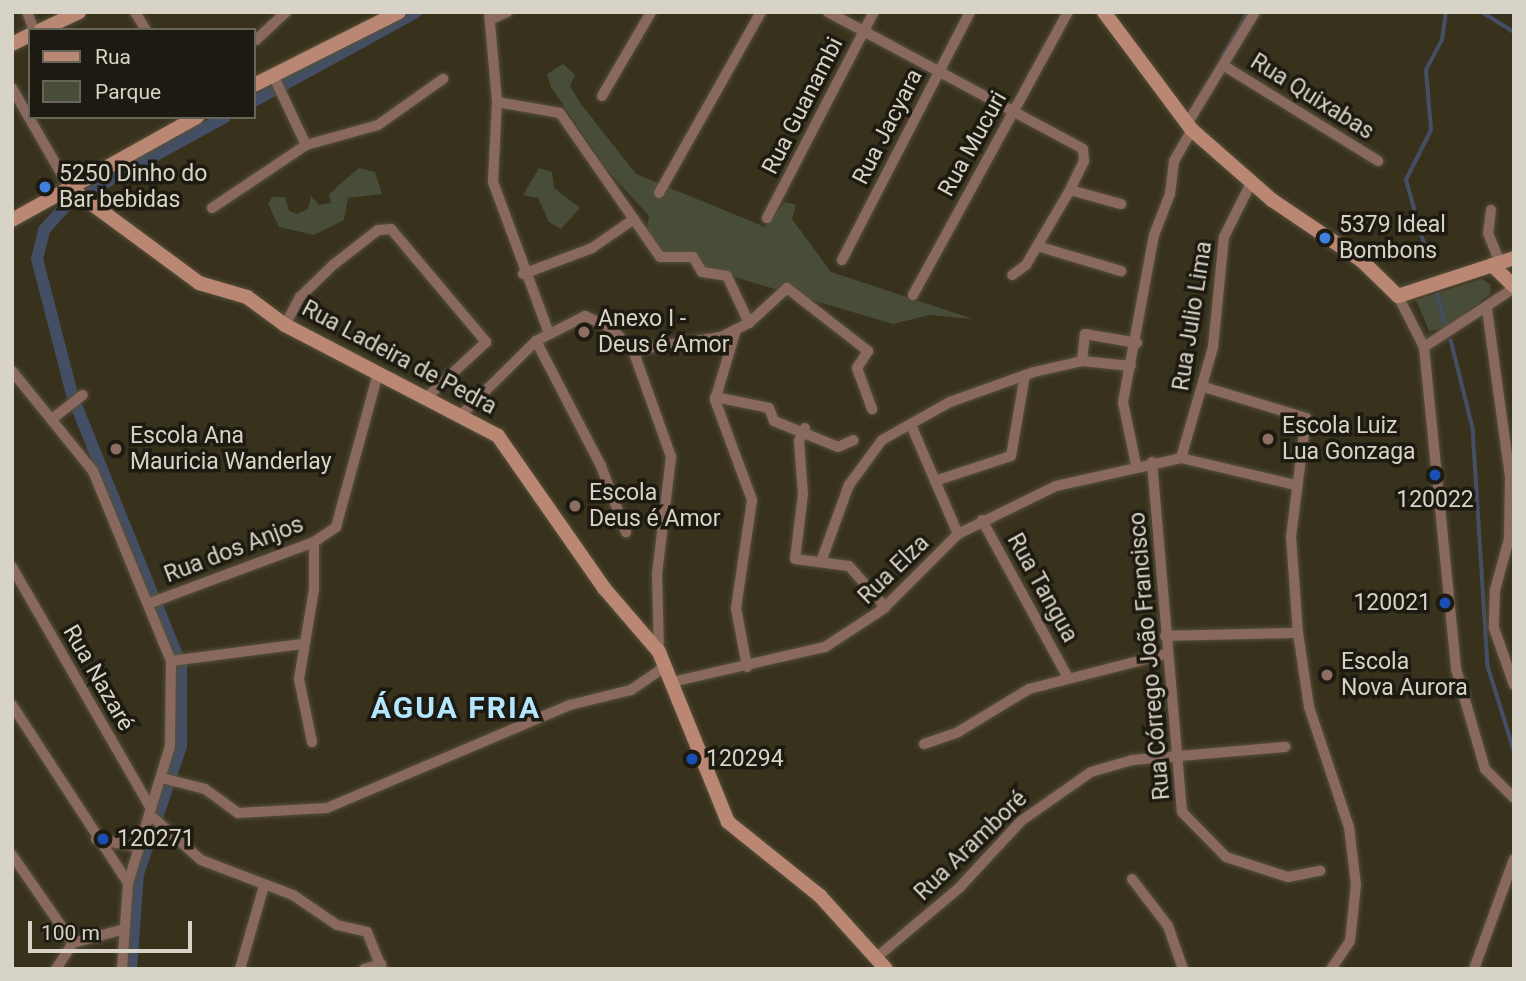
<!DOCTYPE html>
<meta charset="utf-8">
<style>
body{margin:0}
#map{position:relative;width:1526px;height:981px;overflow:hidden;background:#38321d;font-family:Roboto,sans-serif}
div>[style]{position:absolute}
.green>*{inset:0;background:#484d39}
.stream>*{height:3.5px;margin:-1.75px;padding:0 1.75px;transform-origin:1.75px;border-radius:1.75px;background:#444f66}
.canal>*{height:12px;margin:-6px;padding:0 6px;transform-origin:6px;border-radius:6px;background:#444f66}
.roads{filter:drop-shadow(0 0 2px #554f3b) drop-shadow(0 0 2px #554f3b)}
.street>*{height:10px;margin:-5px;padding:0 5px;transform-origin:5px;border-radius:5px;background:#89695d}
.secondary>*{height:14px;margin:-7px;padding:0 7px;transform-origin:7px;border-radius:7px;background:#ba8773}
.dots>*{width:19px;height:19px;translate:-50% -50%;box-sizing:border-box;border:4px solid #1d1a11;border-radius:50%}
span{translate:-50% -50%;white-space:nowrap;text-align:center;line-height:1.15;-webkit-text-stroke:7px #1d1a11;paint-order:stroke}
.street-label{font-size:23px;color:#d7d3c6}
.poi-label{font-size:23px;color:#d7d3c6}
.left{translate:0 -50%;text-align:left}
.right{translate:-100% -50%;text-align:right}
.district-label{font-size:30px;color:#b3e6fc;font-weight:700;letter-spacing:2px}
.frame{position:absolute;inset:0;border:14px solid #d7d3c6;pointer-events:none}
.legend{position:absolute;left:28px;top:28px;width:228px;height:91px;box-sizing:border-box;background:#1d1a11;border:2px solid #676459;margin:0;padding:9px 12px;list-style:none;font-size:21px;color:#d7d3c6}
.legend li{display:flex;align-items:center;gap:14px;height:35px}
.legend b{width:35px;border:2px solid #676459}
.scale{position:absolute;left:28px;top:921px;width:164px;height:32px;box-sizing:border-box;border:4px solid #d7d3c6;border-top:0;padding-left:9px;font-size:21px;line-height:24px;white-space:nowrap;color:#d7d3c6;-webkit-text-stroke:5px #1d1a11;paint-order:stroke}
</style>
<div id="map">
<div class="green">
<div style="clip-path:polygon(563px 64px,575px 75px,570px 86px,581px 104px,636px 174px,765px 227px,785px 202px,796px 205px,792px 219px,831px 272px,973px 319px,929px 315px,893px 324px,653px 253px,646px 233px,649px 216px,608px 171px,551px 87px,547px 74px)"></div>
<div style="clip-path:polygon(359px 168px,375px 172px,382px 194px,348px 198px,344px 220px,314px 235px,279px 227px,268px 204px,272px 197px,285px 197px,289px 211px,297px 214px,308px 209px,311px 196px,319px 205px,331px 203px,329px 194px)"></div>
<div style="clip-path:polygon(539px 168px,552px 172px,554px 188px,580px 208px,561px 229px,549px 222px,538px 198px,523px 195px)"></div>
<div style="clip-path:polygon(1482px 279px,1491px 285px,1490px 294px,1447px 328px,1429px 331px,1416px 300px)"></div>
</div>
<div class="stream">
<div style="left:1482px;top:12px;width:38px;rotate:32deg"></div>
<div style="left:1222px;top:57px;width:52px;rotate:-60deg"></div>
<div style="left:1428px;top:258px;width:81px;rotate:-105.8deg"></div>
<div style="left:1406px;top:180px;width:56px;rotate:-63.4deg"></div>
<div style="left:1431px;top:130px;width:60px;rotate:-94.8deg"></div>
<div style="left:1426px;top:70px;width:34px;rotate:-62deg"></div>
<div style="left:1442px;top:40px;width:28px;rotate:-82deg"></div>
<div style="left:1438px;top:295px;width:31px;rotate:75deg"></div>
<div style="left:1451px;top:340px;width:91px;rotate:76deg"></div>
<div style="left:1473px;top:428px;width:238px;rotate:86.4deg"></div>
<div style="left:1488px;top:666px;width:88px;rotate:72.8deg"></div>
</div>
<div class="canal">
<div style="left:254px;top:101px;width:185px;rotate:-28.8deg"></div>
<div style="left:131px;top:969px;width:95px;rotate:-85.8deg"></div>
<div style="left:138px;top:874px;width:135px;rotate:-71.4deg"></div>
<div style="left:181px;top:746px;width:81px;rotate:-90deg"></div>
<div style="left:181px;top:665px;width:288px;rotate:-112deg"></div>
<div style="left:73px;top:398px;width:144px;rotate:-104.5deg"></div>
<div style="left:37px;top:259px;width:30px;rotate:-76deg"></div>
<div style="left:44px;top:230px;width:36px;rotate:-48deg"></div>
<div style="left:68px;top:203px;width:179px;rotate:-28.7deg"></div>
</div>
<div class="roads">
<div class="street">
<div style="left:27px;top:12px;width:19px;rotate:69deg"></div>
<div style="left:135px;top:12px;width:21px;rotate:59deg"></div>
<div style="left:489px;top:12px;width:90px;rotate:84.9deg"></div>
<div style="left:497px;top:102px;width:80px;rotate:92.9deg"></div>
<div style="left:493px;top:182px;width:161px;rotate:69.7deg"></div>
<div style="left:828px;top:12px;width:289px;rotate:28.2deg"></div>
<div style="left:1083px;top:149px;width:12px;rotate:85deg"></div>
<div style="left:1084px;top:161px;width:32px;rotate:116deg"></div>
<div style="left:1070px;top:190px;width:87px;rotate:120.4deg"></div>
<div style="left:1026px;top:265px;width:17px;rotate:144deg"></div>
<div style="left:492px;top:19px;width:17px;rotate:-25deg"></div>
<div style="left:256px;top:40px;width:41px;rotate:-43deg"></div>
<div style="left:1226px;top:67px;width:179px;rotate:31.7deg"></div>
<div style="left:273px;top:75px;width:77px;rotate:64.8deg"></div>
<div style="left:12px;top:88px;width:114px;rotate:60.1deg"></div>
<div style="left:602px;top:96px;width:97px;rotate:-59.7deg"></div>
<div style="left:497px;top:102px;width:64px;rotate:9.9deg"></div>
<div style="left:560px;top:113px;width:175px;rotate:55.2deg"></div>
<div style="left:660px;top:257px;width:33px"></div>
<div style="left:693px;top:257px;width:17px;rotate:59deg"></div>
<div style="left:702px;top:272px;width:25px;rotate:9deg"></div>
<div style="left:727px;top:276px;width:52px;rotate:64.9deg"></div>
<div style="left:1187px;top:124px;width:131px;rotate:-58.7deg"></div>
<div style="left:1070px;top:190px;width:53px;rotate:15.4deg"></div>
<div style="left:659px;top:193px;width:208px;rotate:-60.6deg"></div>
<div style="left:212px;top:208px;width:113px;rotate:-33.8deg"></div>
<div style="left:306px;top:145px;width:75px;rotate:-15.5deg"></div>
<div style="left:378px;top:125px;width:80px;rotate:-35.3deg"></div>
<div style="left:1491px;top:210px;width:23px;rotate:97deg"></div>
<div style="left:1488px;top:233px;width:31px;rotate:68deg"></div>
<div style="left:767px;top:218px;width:232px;rotate:-62.6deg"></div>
<div style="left:1037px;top:246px;width:88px;rotate:16.6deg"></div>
<div style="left:842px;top:260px;width:279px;rotate:-62.7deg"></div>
<div style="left:523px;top:274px;width:74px;rotate:-20.6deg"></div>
<div style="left:592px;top:248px;width:51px;rotate:-34.6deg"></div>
<div style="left:913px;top:295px;width:323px;rotate:-61.3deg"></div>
<div style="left:1398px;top:296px;width:57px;rotate:63deg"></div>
<div style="left:1424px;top:347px;width:324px;rotate:84.3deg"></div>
<div style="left:1456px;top:669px;width:104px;rotate:73.8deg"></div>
<div style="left:1485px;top:769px;width:41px;rotate:45deg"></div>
<div style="left:1487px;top:309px;width:170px;rotate:82.2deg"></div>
<div style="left:1510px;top:477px;width:62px;rotate:90.9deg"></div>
<div style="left:1509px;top:539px;width:53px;rotate:105.4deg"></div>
<div style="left:1495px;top:590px;width:38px;rotate:92deg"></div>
<div style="left:1494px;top:628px;width:60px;rotate:70.7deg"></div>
<div style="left:285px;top:325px;width:32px;rotate:-62deg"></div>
<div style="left:300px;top:297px;width:46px;rotate:-44.1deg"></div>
<div style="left:333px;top:265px;width:57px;rotate:-37.9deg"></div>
<div style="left:378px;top:230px;width:13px;rotate:-4deg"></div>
<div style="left:391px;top:229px;width:148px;rotate:49.9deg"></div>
<div style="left:486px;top:342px;width:79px;rotate:137deg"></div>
<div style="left:736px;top:330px;width:73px;rotate:106.7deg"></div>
<div style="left:715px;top:400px;width:107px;rotate:69.7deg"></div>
<div style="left:752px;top:500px;width:109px;rotate:98.4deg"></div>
<div style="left:736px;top:608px;width:60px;rotate:79.4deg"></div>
<div style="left:536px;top:341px;width:141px;rotate:62.5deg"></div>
<div style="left:601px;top:466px;width:71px;rotate:69.3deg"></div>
<div style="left:1424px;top:347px;width:108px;rotate:-33.2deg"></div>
<div style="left:633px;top:350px;width:89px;rotate:-8.4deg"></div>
<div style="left:721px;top:337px;width:31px;rotate:-27deg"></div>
<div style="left:749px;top:323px;width:52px;rotate:-42.6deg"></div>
<div style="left:787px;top:288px;width:103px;rotate:37.9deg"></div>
<div style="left:868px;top:351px;width:20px;rotate:123deg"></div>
<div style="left:857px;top:368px;width:44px;rotate:69.9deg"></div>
<div style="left:1082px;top:361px;width:27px;rotate:-84deg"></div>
<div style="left:1085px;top:334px;width:53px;rotate:9.8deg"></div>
<div style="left:12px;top:371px;width:129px;rotate:51deg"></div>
<div style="left:93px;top:471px;width:205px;rotate:67.7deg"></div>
<div style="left:171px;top:661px;width:85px;rotate:90.7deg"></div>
<div style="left:170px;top:746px;width:143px;rotate:107deg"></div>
<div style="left:128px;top:883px;width:86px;rotate:94deg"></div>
<div style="left:1204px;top:387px;width:107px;rotate:16.9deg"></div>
<div style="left:1306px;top:418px;width:119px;rotate:97.2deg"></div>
<div style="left:1291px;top:536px;width:97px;rotate:85.9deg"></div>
<div style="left:1298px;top:633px;width:75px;rotate:81.5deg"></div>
<div style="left:1309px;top:707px;width:126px;rotate:71.6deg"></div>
<div style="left:1349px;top:827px;width:58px;rotate:83.1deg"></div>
<div style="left:1356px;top:885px;width:56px;rotate:96.1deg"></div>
<div style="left:1350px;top:941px;width:34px;rotate:124deg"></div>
<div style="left:715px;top:397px;width:55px;rotate:11.5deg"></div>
<div style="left:769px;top:408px;width:14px;rotate:69deg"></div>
<div style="left:774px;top:421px;width:69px;rotate:22.1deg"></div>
<div style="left:838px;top:447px;width:17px;rotate:-24deg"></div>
<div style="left:461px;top:415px;width:105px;rotate:-44.6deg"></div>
<div style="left:536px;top:341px;width:55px;rotate:-27deg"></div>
<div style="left:585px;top:316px;width:29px;rotate:25deg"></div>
<div style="left:611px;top:328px;width:31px;rotate:45deg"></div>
<div style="left:633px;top:350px;width:114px;rotate:70.4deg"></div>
<div style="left:671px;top:457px;width:119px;rotate:96.8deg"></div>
<div style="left:657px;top:575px;width:77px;rotate:88.5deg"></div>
<div style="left:52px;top:419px;width:39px;rotate:-38deg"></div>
<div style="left:911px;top:425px;width:119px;rotate:66.7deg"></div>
<div style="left:805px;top:428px;width:14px;rotate:115deg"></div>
<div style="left:799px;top:441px;width:53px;rotate:85.7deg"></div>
<div style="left:803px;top:494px;width:65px;rotate:97deg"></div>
<div style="left:795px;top:559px;width:54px;rotate:7.4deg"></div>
<div style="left:849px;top:566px;width:55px;rotate:48.7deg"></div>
<div style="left:1181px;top:458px;width:116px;rotate:-73.9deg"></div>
<div style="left:1213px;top:347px;width:111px;rotate:-84.3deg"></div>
<div style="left:1224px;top:237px;width:60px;rotate:-63.4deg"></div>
<div style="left:1152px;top:462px;width:351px;rotate:85.1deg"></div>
<div style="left:1182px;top:812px;width:63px;rotate:45.6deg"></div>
<div style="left:1226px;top:857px;width:65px;rotate:17.9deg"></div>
<div style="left:1288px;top:877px;width:33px;rotate:-11deg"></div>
<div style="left:1136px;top:465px;width:64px;rotate:-101.7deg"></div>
<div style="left:1123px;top:402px;width:170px;rotate:-79.5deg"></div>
<div style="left:1154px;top:235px;width:44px;rotate:-68.7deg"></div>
<div style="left:1170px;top:194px;width:33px;rotate:-83deg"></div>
<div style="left:1174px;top:161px;width:36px;rotate:-60deg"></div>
<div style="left:935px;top:481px;width:80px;rotate:-18.2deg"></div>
<div style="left:1011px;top:456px;width:82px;rotate:-80.2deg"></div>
<div style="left:982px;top:520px;width:178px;rotate:61.4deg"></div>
<div style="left:822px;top:559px;width:79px;rotate:-70deg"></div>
<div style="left:849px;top:485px;width:56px;rotate:-53.7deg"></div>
<div style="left:882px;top:440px;width:78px;rotate:-29.2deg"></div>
<div style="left:950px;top:402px;width:89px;rotate:-19.7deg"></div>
<div style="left:1034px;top:372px;width:49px;rotate:-12.9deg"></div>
<div style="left:1082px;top:361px;width:49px;rotate:5.8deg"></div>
<div style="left:12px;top:567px;width:279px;rotate:60.1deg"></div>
<div style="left:150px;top:603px;width:175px;rotate:-20.4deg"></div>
<div style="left:314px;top:542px;width:27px;rotate:-34deg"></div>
<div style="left:336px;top:527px;width:160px;rotate:-74.7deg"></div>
<div style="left:1165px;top:636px;width:133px;rotate:-1.3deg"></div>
<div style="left:171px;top:661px;width:132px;rotate:-7.4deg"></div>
<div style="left:672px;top:682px;width:157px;rotate:-12.9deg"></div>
<div style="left:825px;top:647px;width:69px;rotate:-33.2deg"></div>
<div style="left:883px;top:609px;width:106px;rotate:-45deg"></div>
<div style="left:958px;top:534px;width:109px;rotate:-26.1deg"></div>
<div style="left:1056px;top:486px;width:128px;rotate:-12.6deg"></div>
<div style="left:1181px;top:458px;width:117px;rotate:13.3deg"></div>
<div style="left:12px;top:705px;width:212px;rotate:56.9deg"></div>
<div style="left:312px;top:742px;width:64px;rotate:-101.7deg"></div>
<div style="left:299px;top:679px;width:91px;rotate:-80.5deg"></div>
<div style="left:314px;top:589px;width:47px;rotate:-90deg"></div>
<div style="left:924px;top:744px;width:36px;rotate:-19deg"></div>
<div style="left:958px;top:732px;width:83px;rotate:-31.2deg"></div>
<div style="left:1029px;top:689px;width:141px;rotate:-14.3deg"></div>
<div style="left:162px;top:778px;width:44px;rotate:14.3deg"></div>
<div style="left:205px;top:789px;width:41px;rotate:36deg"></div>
<div style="left:238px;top:813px;width:89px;rotate:-3.2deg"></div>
<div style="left:327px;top:808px;width:264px;rotate:-23deg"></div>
<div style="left:570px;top:705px;width:63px;rotate:-13.8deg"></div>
<div style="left:631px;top:690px;width:42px;rotate:-34.4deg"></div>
<div style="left:149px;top:814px;width:69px;rotate:41.5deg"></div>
<div style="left:201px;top:860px;width:98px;rotate:20.8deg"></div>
<div style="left:293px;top:895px;width:53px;rotate:34.3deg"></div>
<div style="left:337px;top:925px;width:31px;rotate:13deg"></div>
<div style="left:367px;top:932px;width:40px;rotate:68deg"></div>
<div style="left:96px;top:839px;width:43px;rotate:10.8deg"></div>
<div style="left:12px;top:855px;width:107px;rotate:55.3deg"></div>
<div style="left:1132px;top:879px;width:59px;rotate:52.5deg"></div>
<div style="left:1168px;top:926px;width:46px;rotate:70.8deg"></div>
<div style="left:877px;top:957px;width:107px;rotate:-40.1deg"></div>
<div style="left:959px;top:888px;width:91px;rotate:-47.2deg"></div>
<div style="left:1021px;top:821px;width:85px;rotate:-35deg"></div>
<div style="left:1091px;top:772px;width:43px;rotate:-16.3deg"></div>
<div style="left:1132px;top:760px;width:154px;rotate:-4.9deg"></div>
<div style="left:56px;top:969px;width:31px;rotate:-57deg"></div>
<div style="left:73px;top:943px;width:50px;rotate:-15.2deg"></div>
<div style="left:240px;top:969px;width:86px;rotate:-73.9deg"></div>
<div style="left:364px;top:969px;width:18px;rotate:-16deg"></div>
<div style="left:1474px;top:969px;width:117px;rotate:-70deg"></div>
</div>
<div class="secondary">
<div style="left:1104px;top:12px;width:147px;rotate:53.3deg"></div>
<div style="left:1192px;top:130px;width:106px;rotate:41.2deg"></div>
<div style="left:1272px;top:200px;width:107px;rotate:34deg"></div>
<div style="left:1361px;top:260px;width:52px;rotate:44.2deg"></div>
<div style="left:1398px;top:296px;width:122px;rotate:-18.1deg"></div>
<div style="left:41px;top:30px;width:42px;rotate:-25.3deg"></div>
<div style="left:12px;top:44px;width:20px;rotate:-27deg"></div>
<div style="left:254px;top:85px;width:162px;rotate:-26.7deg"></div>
<div style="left:69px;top:187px;width:162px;rotate:36.4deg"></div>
<div style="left:199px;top:283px;width:50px;rotate:16.3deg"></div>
<div style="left:247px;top:297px;width:47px;rotate:36.4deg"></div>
<div style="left:285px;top:325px;width:240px;rotate:27.5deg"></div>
<div style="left:498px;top:436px;width:185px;rotate:55.1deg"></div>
<div style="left:604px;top:588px;width:84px;rotate:49.3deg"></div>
<div style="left:659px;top:652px;width:183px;rotate:67.9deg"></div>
<div style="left:728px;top:822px;width:118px;rotate:38.8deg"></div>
<div style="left:820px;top:896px;width:98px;rotate:47.9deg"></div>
<div style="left:12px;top:220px;width:212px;rotate:-29.1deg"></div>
<div style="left:1492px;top:265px;width:30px;rotate:44deg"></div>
</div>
</div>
<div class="dots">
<div style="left:45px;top:187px;background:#3f7fe0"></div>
<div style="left:1325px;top:238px;background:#3f7fe0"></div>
<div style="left:584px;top:332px;background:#8d6e63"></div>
<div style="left:1268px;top:439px;background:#8d6e63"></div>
<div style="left:116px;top:449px;background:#8d6e63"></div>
<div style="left:1435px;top:475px;background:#1a4fb4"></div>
<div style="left:575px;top:506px;background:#8d6e63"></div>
<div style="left:1445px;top:603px;background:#1a4fb4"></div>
<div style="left:1327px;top:675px;background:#8d6e63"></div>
<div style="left:692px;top:759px;background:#1a4fb4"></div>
<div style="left:103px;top:839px;background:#1a4fb4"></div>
</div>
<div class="street-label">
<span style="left:1312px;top:97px;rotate:32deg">Rua Quixabas</span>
<span style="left:803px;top:106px;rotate:-63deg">Rua Guanambi</span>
<span style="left:888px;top:127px;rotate:-63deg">Rua Jacyara</span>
<span style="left:973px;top:144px;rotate:-61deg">Rua Mucuri</span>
<span style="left:1193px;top:316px;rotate:-81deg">Rua Julio Lima</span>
<span style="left:399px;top:358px;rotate:28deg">Rua Ladeira de Pedra</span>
<span style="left:234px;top:550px;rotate:-21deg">Rua dos Anjos</span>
<span style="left:894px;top:570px;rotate:-44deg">Rua Elza</span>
<span style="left:1042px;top:588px;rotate:61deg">Rua Tangua</span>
<span style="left:1150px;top:656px;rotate:-95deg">Rua Córrego João Francisco</span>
<span style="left:98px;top:678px;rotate:60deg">Rua Nazaré</span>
<span style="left:971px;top:846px;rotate:-44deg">Rua Aramboré</span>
</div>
<div class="poi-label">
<span class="left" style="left:59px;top:187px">5250 Dinho do<br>Bar bebidas</span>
<span class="left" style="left:1339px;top:238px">5379 Ideal<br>Bombons</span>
<span class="left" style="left:598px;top:332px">Anexo I -<br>Deus é Amor</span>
<span class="left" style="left:1282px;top:439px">Escola Luiz<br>Lua Gonzaga</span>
<span class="left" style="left:130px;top:449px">Escola Ana<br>Mauricia Wanderlay</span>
<span class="left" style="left:589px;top:506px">Escola<br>Deus é Amor</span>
<span style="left:1435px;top:500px">120022</span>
<span class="right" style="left:1431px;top:603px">120021</span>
<span class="left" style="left:1341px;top:675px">Escola<br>Nova Aurora</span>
<span class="left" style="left:706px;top:759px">120294</span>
<span class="left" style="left:117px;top:839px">120271</span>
</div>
<div class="district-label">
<span style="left:456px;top:708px">ÁGUA FRIA</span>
</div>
<div class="frame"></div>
<ul class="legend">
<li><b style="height:9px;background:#ba8773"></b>Rua</li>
<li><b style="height:19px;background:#484d39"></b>Parque</li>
</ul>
<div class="scale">100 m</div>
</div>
